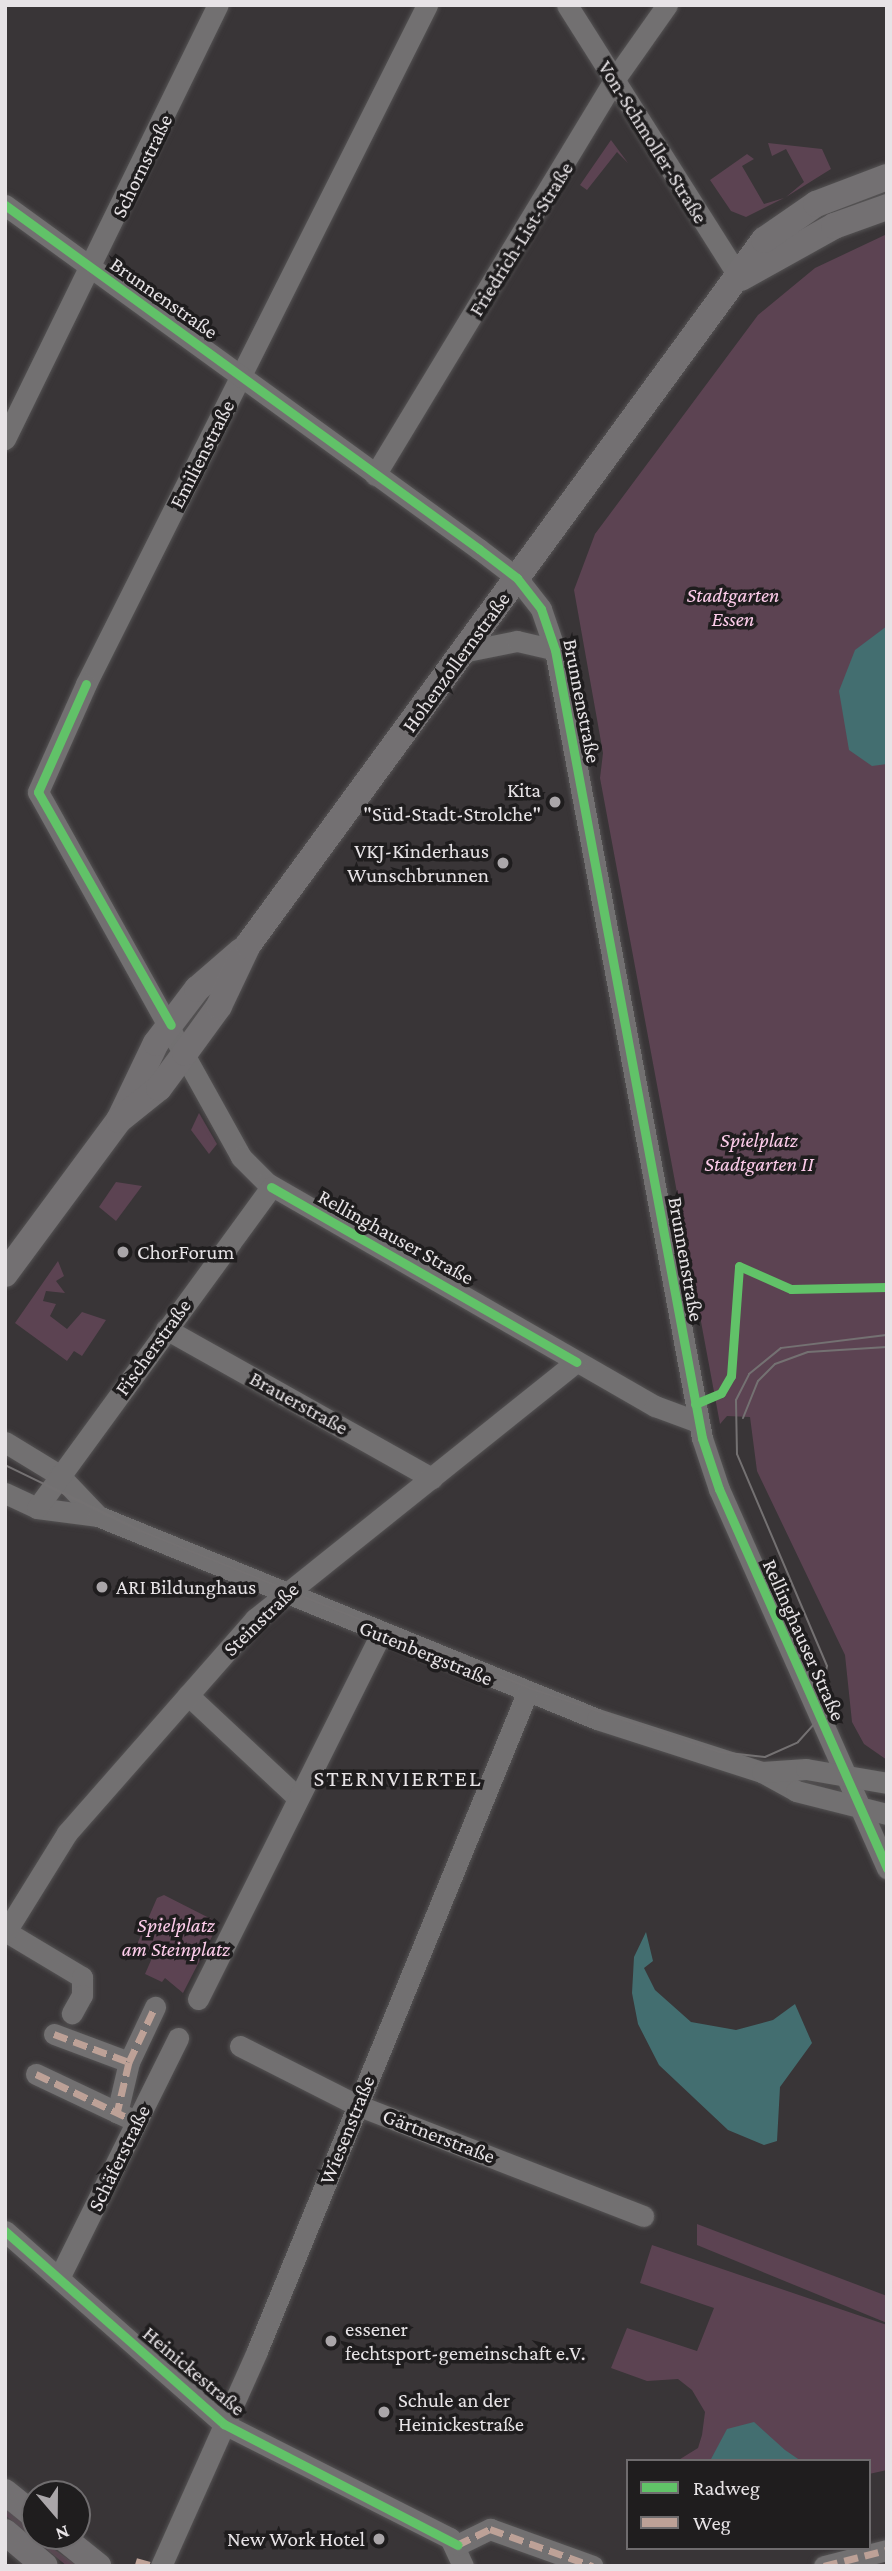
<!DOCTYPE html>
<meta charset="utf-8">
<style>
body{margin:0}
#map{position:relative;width:892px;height:2571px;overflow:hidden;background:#393537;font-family:"Crimson Pro",serif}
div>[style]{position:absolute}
.green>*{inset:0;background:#5c4352}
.water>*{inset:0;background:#436e70}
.roads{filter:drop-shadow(0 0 2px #545253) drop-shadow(0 0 2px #545253)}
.minor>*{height:21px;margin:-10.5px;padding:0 10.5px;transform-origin:10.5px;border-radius:10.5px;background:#727071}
.major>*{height:26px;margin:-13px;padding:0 13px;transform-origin:13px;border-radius:13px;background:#737072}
.tram>*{height:2px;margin:-1px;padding:0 1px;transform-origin:1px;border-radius:1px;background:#747172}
.quiet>*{height:7px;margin-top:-3.5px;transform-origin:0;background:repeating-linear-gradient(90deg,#bda197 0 14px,transparent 0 21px)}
.cycleway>*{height:9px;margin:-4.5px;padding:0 4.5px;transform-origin:4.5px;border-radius:4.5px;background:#61c268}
.dots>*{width:19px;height:19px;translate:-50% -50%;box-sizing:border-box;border:4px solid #1f1d1e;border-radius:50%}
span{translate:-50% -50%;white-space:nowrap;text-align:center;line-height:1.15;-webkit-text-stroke:7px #1f1d1e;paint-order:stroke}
.street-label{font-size:21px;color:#e7e3e6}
.park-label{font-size:21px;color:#fdccea;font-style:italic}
.poi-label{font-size:21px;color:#e7e3e6}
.right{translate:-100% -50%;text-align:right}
.left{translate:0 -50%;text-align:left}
.neighbourhood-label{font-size:23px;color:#e7e3e6;letter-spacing:2px}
.frame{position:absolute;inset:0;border:7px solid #e7e3e6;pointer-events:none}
.legend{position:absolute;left:626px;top:2459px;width:245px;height:91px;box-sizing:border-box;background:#1f1d1e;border:2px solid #6f6c6e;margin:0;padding:9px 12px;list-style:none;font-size:21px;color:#e7e3e6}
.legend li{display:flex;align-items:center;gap:14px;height:35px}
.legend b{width:35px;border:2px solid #6f6c6e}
.north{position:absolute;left:21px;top:2480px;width:70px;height:70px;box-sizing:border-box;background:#1f1d1e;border:2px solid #6f6c6e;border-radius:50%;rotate:160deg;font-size:19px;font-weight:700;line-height:28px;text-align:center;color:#e7e3e6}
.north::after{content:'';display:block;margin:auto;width:24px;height:32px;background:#aaa6a9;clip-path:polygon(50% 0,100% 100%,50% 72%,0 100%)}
</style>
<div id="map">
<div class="green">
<div style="clip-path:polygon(611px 140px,628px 163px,617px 152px,587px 190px,580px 185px)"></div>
<div style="clip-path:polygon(768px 143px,822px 149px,831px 169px,786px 197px,804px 182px,786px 149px,772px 156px)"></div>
<div style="clip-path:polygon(747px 154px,754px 159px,742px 166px,764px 204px,784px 198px,746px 217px,731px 211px,710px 180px)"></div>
<div style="clip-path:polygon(887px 234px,887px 1760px,864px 1744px,852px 1722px,845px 1655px,757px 1471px,750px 1417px,727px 1416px,720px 1424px,600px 778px,603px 753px,574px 590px,595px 534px,758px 315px,815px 268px)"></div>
<div style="clip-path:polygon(199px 1113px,217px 1144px,209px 1154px,191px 1130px)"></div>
<div style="clip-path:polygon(116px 1182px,142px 1186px,116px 1221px,99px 1207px)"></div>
<div style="clip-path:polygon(58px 1261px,64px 1276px,56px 1281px,65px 1293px,46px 1291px,43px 1301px,56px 1304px,50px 1316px,67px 1329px,82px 1312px,106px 1320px,82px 1356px,74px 1351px,67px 1361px,15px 1323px)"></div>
<div style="clip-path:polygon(164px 1895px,219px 1923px,183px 1993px,165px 1978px,162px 1982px,145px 1974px,152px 1958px,135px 1949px,157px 1898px)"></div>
<div style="clip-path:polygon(697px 2224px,887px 2296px,887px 2323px,697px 2245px)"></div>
<div style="clip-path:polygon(652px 2245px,887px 2325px,887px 2470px,869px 2474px,869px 2461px,677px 2461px,698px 2448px,702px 2435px,705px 2412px,692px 2390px,678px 2379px,647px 2381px,611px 2368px,627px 2328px,697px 2351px,714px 2308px,640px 2283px)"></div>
<div style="clip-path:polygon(5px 2505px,35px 2536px,78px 2566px,67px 2566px,5px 2515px)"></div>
</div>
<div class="water">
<div style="clip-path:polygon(887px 626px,887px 764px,872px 766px,849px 750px,839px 691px,855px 650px)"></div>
<div style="clip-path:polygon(646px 1932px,653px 1961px,644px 1968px,655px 1990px,691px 2022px,736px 2030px,773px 2020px,795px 2004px,812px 2043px,780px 2087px,777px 2141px,764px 2145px,728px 2130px,659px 2065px,638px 2024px,632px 1993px,634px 1957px)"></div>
<div style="clip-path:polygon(754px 2422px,785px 2450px,801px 2461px,710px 2461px,727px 2429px)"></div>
</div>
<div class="roads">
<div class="minor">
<div style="left:427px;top:5px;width:760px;rotate:116.67deg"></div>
<div style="left:86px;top:684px;width:118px;rotate:114deg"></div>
<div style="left:38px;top:792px;width:418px;rotate:60.9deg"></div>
<div style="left:241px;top:1157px;width:37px;rotate:45deg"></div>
<div style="left:267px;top:1183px;width:448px;rotate:29.9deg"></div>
<div style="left:655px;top:1406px;width:46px;rotate:20.4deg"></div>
<div style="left:567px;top:5px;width:324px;rotate:57.7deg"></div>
<div style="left:5px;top:205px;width:586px;rotate:35.97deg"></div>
<div style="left:479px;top:549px;width:48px;rotate:37.3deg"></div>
<div style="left:517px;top:578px;width:39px;rotate:52deg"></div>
<div style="left:541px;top:609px;width:43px;rotate:71.1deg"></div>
<div style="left:555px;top:650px;width:802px;rotate:79.43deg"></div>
<div style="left:702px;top:1438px;width:54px;rotate:71.6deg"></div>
<div style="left:719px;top:1489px;width:415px;rotate:66.1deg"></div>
<div style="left:5px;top:439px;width:483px;rotate:-63.9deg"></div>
<div style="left:375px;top:475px;width:462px;rotate:-58.8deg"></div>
<div style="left:614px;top:80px;width:92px;rotate:-54.8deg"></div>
<div style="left:462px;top:652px;width:56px;rotate:-11.3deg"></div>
<div style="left:517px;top:641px;width:39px;rotate:13deg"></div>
<div style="left:166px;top:1329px;width:305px;rotate:29.3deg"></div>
<div style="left:5px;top:1442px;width:63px;rotate:31.4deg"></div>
<div style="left:59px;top:1475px;width:57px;rotate:46.4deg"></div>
<div style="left:5px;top:1493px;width:35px;rotate:25deg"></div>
<div style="left:37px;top:1508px;width:62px;rotate:7.5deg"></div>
<div style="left:98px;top:1516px;width:539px;rotate:22.14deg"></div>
<div style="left:597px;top:1719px;width:173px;rotate:17.8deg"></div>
<div style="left:762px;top:1772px;width:39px;rotate:29deg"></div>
<div style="left:796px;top:1791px;width:94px;rotate:14.2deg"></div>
<div style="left:37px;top:1508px;width:397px;rotate:-53.9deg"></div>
<div style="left:188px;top:1695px;width:149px;rotate:43.1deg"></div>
<div style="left:762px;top:1772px;width:44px;rotate:-3.9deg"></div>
<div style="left:806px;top:1769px;width:82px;rotate:9.8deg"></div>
<div style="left:5px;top:1931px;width:90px;rotate:30.9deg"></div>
<div style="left:82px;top:1977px;width:18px;rotate:90deg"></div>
<div style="left:82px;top:1995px;width:21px;rotate:119deg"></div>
<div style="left:5px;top:1933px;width:118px;rotate:-58.2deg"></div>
<div style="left:67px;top:1833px;width:285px;rotate:-48.7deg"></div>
<div style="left:255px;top:1619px;width:411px;rotate:-38.7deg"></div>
<div style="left:198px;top:1999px;width:407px;rotate:-63.4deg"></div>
<div style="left:54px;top:2034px;width:80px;rotate:20.5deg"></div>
<div style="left:129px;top:2062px;width:52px;rotate:103.2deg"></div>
<div style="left:240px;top:2046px;width:131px;rotate:26.8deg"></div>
<div style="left:357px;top:2105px;width:307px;rotate:21.2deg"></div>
<div style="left:129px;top:2062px;width:61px;rotate:-64.7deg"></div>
<div style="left:36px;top:2074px;width:103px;rotate:25.3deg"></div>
<div style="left:5px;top:2231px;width:292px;rotate:41.4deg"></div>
<div style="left:224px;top:2424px;width:253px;rotate:26.8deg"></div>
<div style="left:450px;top:2538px;width:31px;rotate:65deg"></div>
<div style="left:59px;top:2278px;width:268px;rotate:-63.6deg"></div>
<div style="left:457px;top:2545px;width:37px;rotate:-26deg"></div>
<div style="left:490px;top:2529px;width:109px;rotate:19.8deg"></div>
<div style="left:161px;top:2566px;width:235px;rotate:-65.9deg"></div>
<div style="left:257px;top:2351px;width:711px;rotate:-67.69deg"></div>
<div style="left:824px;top:2566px;width:65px;rotate:-14.3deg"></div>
</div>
<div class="major">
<div style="left:741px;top:278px;width:107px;rotate:-29.2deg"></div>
<div style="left:834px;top:226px;width:56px;rotate:-19.7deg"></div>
<div style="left:120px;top:1118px;width:83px;rotate:-64.4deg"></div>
<div style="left:156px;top:1043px;width:68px;rotate:-52.8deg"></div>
<div style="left:197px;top:989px;width:58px;rotate:-40.8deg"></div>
<div style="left:5px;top:1274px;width:192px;rotate:-53.5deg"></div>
<div style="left:119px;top:1120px;width:51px;rotate:-38.7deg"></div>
<div style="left:159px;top:1088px;width:44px;rotate:-53.4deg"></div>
<div style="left:185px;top:1053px;width:58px;rotate:-54.1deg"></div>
<div style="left:219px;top:1006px;width:68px;rotate:-64.6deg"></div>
<div style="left:248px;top:945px;width:874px;rotate:-53.8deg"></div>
<div style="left:764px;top:240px;width:63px;rotate:-34.7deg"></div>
<div style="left:816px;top:204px;width:76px;rotate:-20.8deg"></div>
<div style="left:5px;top:2492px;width:38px;rotate:39deg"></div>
<div style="left:5px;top:2532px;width:52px;rotate:40.4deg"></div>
<div style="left:61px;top:2536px;width:48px;rotate:39deg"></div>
</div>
</div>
<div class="tram">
<div style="left:743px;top:1418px;width:40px;rotate:-68deg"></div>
<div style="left:758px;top:1381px;width:24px;rotate:-45deg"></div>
<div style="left:775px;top:1364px;width:35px;rotate:-20deg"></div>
<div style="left:808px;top:1352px;width:79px;rotate:-3.6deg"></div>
<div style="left:5px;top:1465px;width:151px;rotate:25.9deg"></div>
<div style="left:141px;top:1531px;width:419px;rotate:22deg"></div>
<div style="left:529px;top:1688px;width:200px;rotate:18.6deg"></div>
<div style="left:719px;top:1752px;width:46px;rotate:6.2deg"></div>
<div style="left:765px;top:1757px;width:36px;rotate:-24deg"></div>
<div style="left:798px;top:1742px;width:27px;rotate:-48deg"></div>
<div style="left:816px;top:1722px;width:57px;rotate:-78.9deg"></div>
<div style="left:827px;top:1666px;width:230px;rotate:-113deg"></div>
<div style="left:737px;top:1454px;width:54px;rotate:-91.1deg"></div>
<div style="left:736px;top:1400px;width:29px;rotate:-63deg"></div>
<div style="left:749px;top:1374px;width:41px;rotate:-39.1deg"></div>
<div style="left:781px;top:1348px;width:107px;rotate:-7deg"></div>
</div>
<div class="quiet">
<div style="left:54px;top:2034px;width:80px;rotate:20.5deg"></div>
<div style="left:129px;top:2062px;width:52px;rotate:103.2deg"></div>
<div style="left:129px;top:2062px;width:61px;rotate:-64.7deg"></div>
<div style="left:36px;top:2074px;width:112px;rotate:25.4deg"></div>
<div style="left:457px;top:2545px;width:37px;rotate:-26deg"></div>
<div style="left:490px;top:2529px;width:109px;rotate:19.8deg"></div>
<div style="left:136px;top:2561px;width:18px;rotate:16deg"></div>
<div style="left:824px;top:2566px;width:65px;rotate:-14.3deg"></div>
</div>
<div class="cycleway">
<div style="left:5px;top:205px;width:586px;rotate:35.97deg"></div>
<div style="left:479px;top:549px;width:48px;rotate:37.3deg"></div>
<div style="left:517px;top:578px;width:39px;rotate:52deg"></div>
<div style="left:541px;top:609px;width:43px;rotate:71.1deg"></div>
<div style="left:555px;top:650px;width:802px;rotate:79.43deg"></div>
<div style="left:702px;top:1438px;width:54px;rotate:71.6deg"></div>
<div style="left:719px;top:1489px;width:415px;rotate:66.1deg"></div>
<div style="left:86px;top:684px;width:118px;rotate:114deg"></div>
<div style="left:38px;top:792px;width:268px;rotate:60.3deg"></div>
<div style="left:271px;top:1187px;width:352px;rotate:29.8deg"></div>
<div style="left:695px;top:1404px;width:28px;rotate:-23deg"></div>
<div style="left:721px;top:1393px;width:20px;rotate:-60deg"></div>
<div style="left:731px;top:1376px;width:110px;rotate:-85.8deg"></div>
<div style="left:739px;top:1266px;width:57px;rotate:23.9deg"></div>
<div style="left:791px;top:1289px;width:96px;rotate:-1.2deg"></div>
<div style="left:5px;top:2231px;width:292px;rotate:41.4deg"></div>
<div style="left:224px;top:2424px;width:263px;rotate:27.4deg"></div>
</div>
<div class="dots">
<div style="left:555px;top:802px;background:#aaa6a9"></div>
<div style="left:503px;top:863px;background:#aaa6a9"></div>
<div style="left:123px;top:1252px;background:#aaa6a9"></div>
<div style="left:102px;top:1587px;background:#aaa6a9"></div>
<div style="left:331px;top:2341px;background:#aaa6a9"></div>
<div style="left:384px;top:2412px;background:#aaa6a9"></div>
<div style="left:379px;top:2539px;background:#aaa6a9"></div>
</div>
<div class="street-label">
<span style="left:653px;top:142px;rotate:58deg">Von-Schmoller-Straße</span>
<span style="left:142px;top:166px;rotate:-64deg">Schornstraße</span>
<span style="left:521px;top:239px;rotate:-58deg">Friedrich-List-Straße</span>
<span style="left:164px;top:298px;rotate:35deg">Brunnenstraße</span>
<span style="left:202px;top:454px;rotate:-63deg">Emilienstraße</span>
<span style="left:456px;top:662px;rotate:-54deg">Hohenzollernstraße</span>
<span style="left:582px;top:701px;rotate:79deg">Brunnenstraße</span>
<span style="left:396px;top:1237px;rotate:29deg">Rellinghauser Straße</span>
<span style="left:686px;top:1259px;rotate:80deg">Brunnenstraße</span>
<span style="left:153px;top:1347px;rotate:-54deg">Fischerstraße</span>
<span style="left:299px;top:1403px;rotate:29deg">Brauerstraße</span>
<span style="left:261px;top:1619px;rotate:-44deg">Steinstraße</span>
<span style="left:804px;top:1640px;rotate:66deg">Rellinghauser Straße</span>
<span style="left:426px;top:1653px;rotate:22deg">Gutenbergstraße</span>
<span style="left:347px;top:2130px;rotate:-68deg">Wiesenstraße</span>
<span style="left:439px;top:2136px;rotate:21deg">Gärtnerstraße</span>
<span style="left:119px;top:2158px;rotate:-64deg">Schäferstraße</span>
<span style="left:194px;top:2371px;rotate:40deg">Heinickestraße</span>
</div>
<div class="park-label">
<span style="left:733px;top:607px">Stadtgarten<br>Essen</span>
<span style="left:759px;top:1152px">Spielplatz<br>Stadtgarten II</span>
<span style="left:176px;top:1937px">Spielplatz<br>am Steinplatz</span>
</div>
<div class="poi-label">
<span class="right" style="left:541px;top:802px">Kita<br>"Süd-Stadt-Strolche"</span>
<span class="right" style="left:489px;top:863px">VKJ-Kinderhaus<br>Wunschbrunnen</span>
<span class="left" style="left:137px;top:1252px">ChorForum</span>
<span class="left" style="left:116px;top:1587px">ARI Bildunghaus</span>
<span class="left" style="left:345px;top:2341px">essener<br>fechtsport-gemeinschaft e.V.</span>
<span class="left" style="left:398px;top:2412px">Schule an der<br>Heinickestraße</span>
<span class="right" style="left:365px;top:2539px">New Work Hotel</span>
</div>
<div class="neighbourhood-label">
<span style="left:398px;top:1778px">STERNVIERTEL</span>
</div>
<div class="frame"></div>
<ul class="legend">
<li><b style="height:9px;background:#61c268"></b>Radweg</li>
<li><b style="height:9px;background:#bda197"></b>Weg</li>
</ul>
<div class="north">N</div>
</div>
